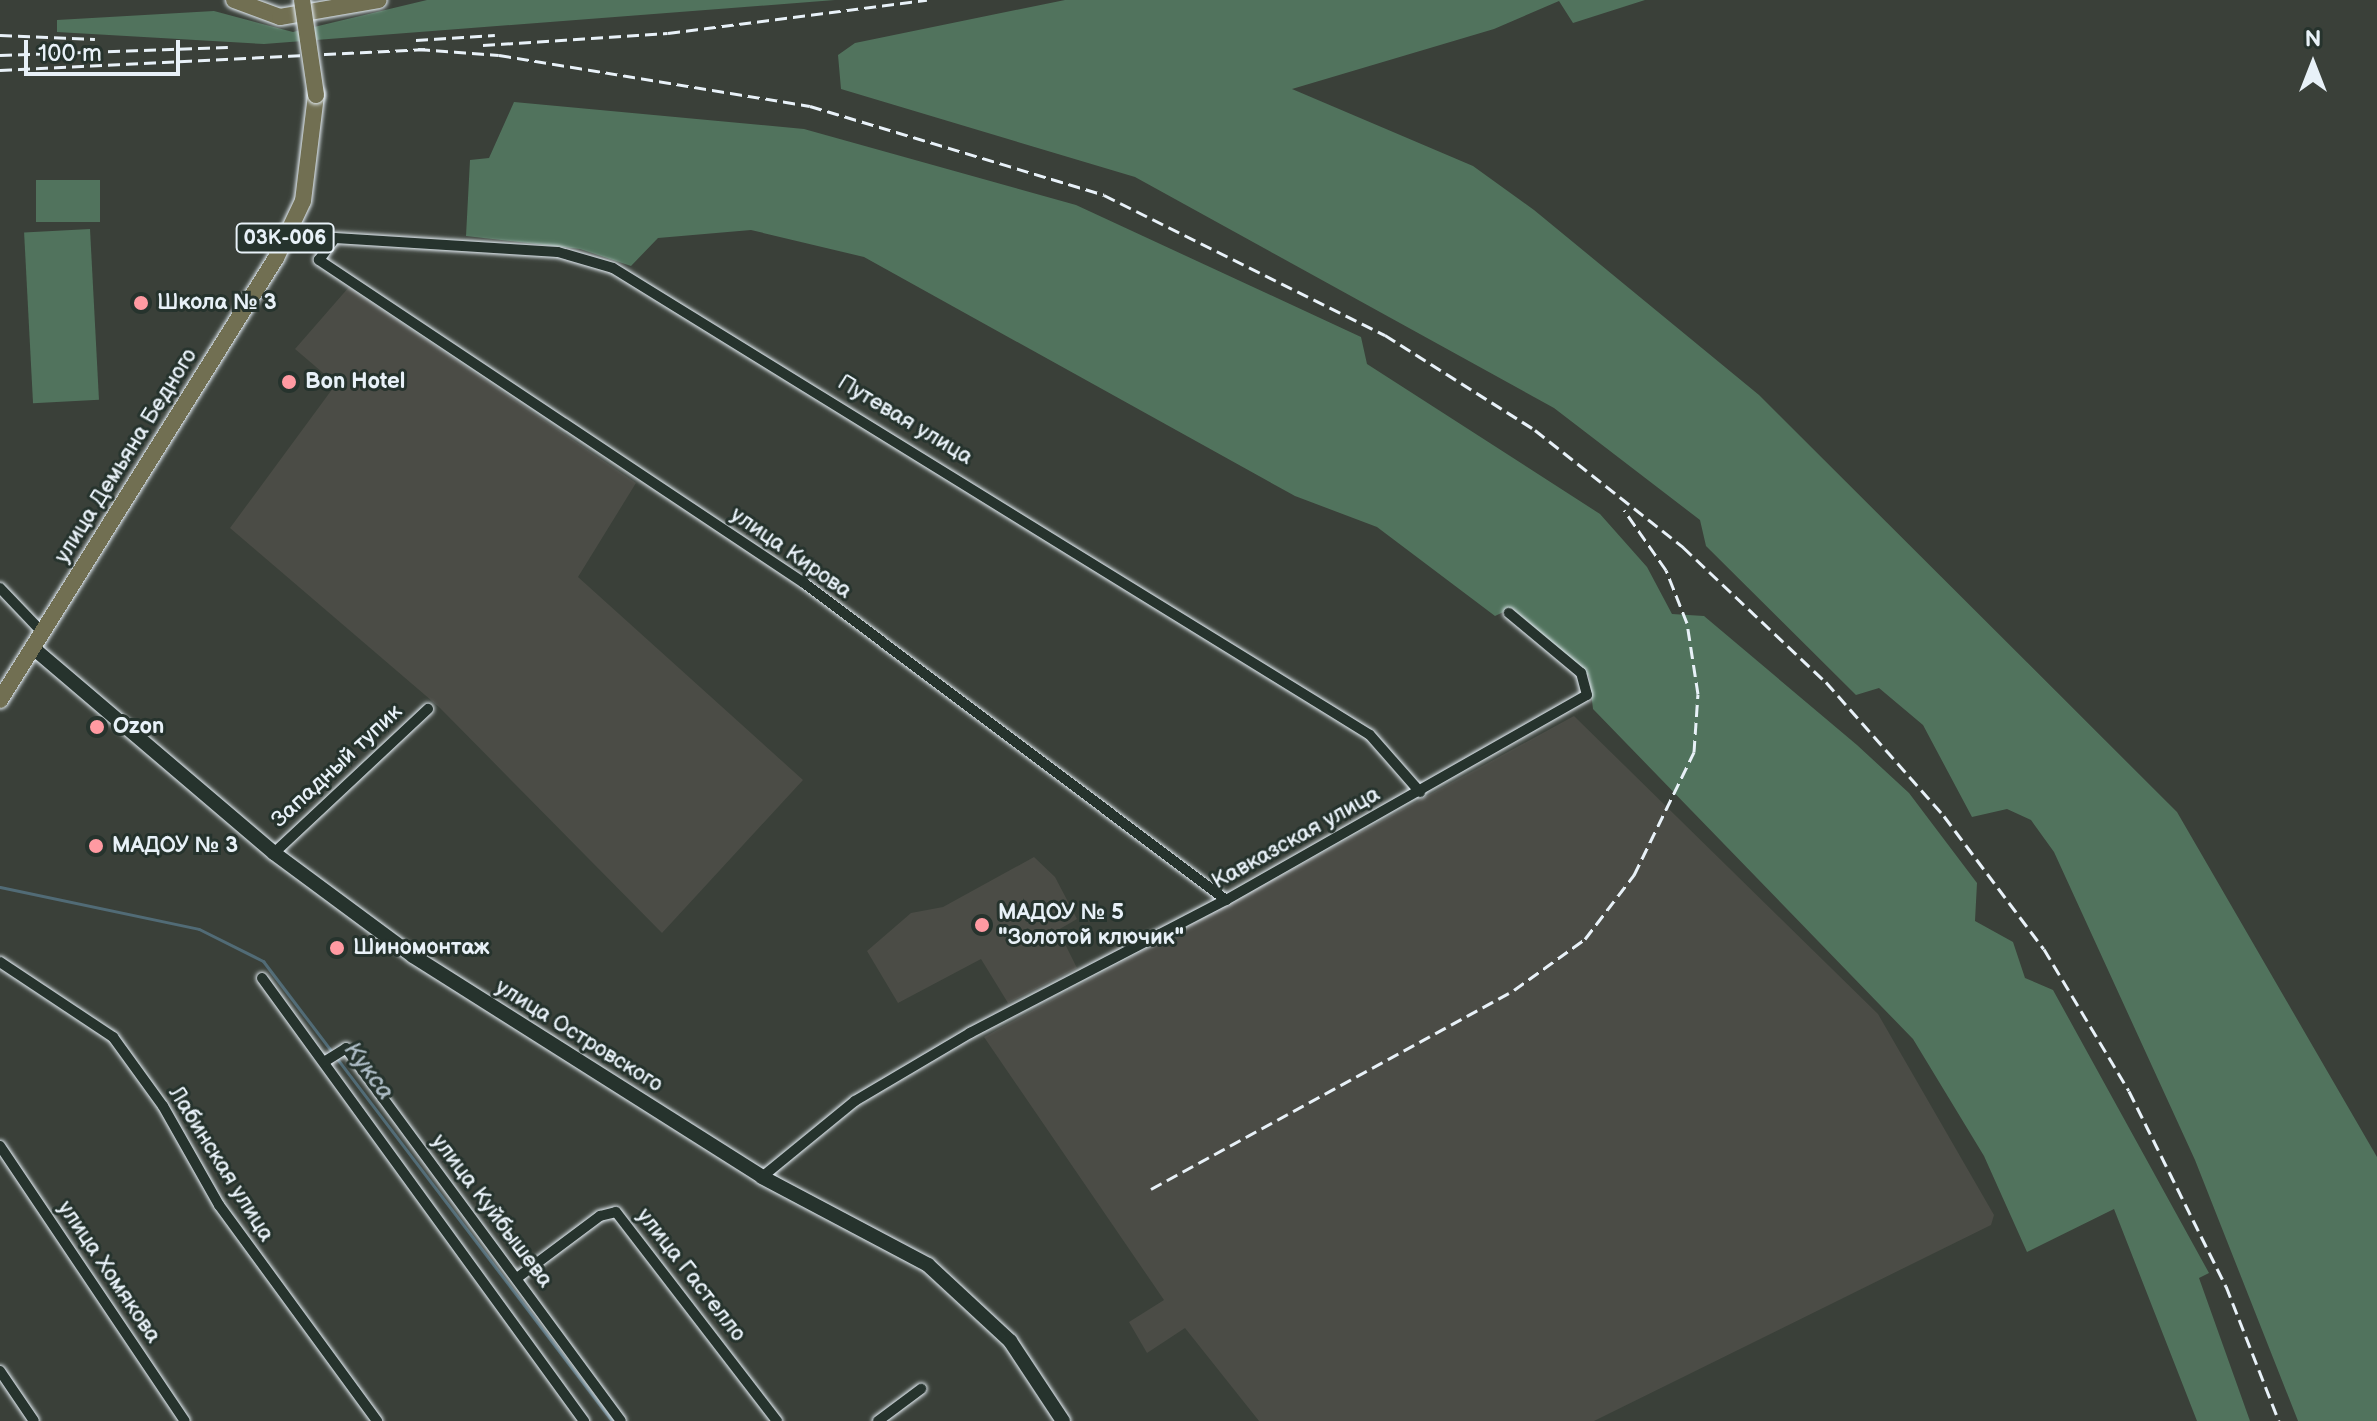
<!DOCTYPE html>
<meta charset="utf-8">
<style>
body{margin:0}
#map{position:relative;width:2377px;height:1421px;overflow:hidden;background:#3a4039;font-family:"Balsamiq Sans",sans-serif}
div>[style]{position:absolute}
.built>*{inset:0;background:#4b4c46}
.green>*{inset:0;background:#51735d;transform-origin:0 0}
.stream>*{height:3px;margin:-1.5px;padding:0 1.5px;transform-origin:1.5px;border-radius:1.5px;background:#516b76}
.roads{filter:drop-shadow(0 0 2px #e8f1f8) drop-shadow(0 0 2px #e8f1f8)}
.street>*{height:10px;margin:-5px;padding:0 5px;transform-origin:5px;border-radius:5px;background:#26332d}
.secondary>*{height:14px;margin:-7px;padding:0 7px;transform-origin:7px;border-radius:7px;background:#26332d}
.primary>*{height:16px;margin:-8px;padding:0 8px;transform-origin:8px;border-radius:8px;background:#716f52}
.rail>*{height:3px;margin-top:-1.5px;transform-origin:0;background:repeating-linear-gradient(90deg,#e8f1f8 0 12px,transparent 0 18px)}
.bridges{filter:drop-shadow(0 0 2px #e8f1f8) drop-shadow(0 0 2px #e8f1f8)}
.primary-bridge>*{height:16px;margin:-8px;padding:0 8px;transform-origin:8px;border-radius:8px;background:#716f52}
.dots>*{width:22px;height:22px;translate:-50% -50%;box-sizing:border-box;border:4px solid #26332d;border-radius:50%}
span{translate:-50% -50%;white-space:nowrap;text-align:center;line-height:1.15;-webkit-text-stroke:6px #26332d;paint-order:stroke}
.shield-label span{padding:2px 6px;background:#26332d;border:2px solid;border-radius:6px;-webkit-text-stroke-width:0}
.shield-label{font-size:20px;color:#e8f1f8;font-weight:700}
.poi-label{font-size:22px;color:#e8f1f8;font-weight:700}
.left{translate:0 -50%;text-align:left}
.street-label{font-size:22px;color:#e8f1f8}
.water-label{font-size:24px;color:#acbbc4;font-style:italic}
.north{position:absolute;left:2273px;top:24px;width:80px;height:80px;-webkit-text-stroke:6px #26332d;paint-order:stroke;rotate:0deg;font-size:22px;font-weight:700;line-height:32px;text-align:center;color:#e8f1f8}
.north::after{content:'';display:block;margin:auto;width:28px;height:36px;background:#e8f1f8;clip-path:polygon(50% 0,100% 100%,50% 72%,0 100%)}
.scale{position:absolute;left:24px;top:40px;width:156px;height:36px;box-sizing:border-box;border:4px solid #e8f1f8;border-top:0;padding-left:10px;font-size:24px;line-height:28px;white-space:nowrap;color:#e8f1f8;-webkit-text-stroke:6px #26332d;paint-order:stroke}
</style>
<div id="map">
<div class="built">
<div style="clip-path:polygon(349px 287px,636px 483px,578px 577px,803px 780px,662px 933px,439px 707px,230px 528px,336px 384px,295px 349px)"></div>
<div style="clip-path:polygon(1574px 716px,1878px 1014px,1994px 1215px,1991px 1225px,1594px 1421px,1259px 1421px,1185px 1328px,1147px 1353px,1129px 1322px,1164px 1300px,984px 1037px)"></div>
<div style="clip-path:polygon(1034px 857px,1055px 877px,1077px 919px,1058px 930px,1077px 968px,1008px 1003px,981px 959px,898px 1003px,867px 951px,911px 913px,943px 907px)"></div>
</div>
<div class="green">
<div style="clip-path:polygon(427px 0,835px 0,264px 44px,57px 32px,57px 20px,214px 11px,293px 32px)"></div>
<div style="clip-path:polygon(1065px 0,1645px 0,1573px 23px,1559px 1px,1494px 29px,1292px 89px,1473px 166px,1534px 210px,1759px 395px,2177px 812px,2377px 1157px,2377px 1421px,2298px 1421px,2195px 1160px,2054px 852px,2031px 820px,2007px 809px,1972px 817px,1923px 725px,1879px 688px,1856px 695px,1706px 546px,1700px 520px,1554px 408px,1135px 177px,841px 89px,838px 55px,855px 43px)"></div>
<div style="clip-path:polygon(514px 102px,804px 129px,1076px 205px,1361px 337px,1367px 364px,1600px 514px,1647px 567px,1672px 614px,1704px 616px,1857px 745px,1909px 793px,1977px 883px,1975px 921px,2013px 942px,2025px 978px,2053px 990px,2209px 1273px,2199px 1278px,2250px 1421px,2197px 1421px,2114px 1209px,2027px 1252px,1984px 1156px,1913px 1039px,1593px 709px,1589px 676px,1512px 608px,1495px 616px,1377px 527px,1295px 496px,864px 257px,751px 230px,658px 238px,631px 266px,580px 249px,466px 236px,470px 160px,489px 158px)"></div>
<div style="left:36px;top:180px;width:64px;height:42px"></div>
<div style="left:90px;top:229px;width:171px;height:66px;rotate:87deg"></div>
</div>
<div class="stream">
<div style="left:0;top:887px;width:203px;rotate:11.9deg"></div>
<div style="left:199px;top:929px;width:72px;rotate:26.6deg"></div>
<div style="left:263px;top:961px;width:577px;rotate:52.81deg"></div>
</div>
<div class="roads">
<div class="street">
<div style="left:0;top:588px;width:61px;rotate:46.3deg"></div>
<div style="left:274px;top:853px;width:211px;rotate:-43.1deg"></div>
<div style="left:1226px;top:900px;width:528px;rotate:-143.09deg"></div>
<div style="left:804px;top:583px;width:583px;rotate:-146.34deg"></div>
<div style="left:319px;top:260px;width:27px;rotate:-54deg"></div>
<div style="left:335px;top:238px;width:223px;rotate:3.6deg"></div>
<div style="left:558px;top:252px;width:57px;rotate:16.2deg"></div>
<div style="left:613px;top:268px;width:889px;rotate:31.67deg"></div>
<div style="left:1370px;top:735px;width:76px;rotate:48.7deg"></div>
<div style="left:0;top:962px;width:136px;rotate:33.6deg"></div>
<div style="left:113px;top:1037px;width:85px;rotate:54.1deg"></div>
<div style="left:163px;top:1106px;width:114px;rotate:60.5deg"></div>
<div style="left:219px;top:1205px;width:268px;rotate:53.8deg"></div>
<div style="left:262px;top:978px;width:548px;rotate:53.99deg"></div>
<div style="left:324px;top:1062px;width:26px;rotate:-32deg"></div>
<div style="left:346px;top:1048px;width:463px;rotate:53.6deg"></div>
<div style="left:0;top:1146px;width:331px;rotate:56.1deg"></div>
<div style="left:762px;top:1177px;width:120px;rotate:-39.3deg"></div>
<div style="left:855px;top:1101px;width:134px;rotate:-30.6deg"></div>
<div style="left:970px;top:1033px;width:288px;rotate:-27.5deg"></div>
<div style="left:1226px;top:900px;width:415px;rotate:-29.6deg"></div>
<div style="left:1587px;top:695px;width:23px;rotate:-105deg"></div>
<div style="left:1581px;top:673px;width:94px;rotate:-140.2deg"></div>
<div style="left:517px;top:1278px;width:104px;rotate:-36.8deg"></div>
<div style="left:600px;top:1216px;width:16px;rotate:-14deg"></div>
<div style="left:616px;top:1212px;width:264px;rotate:52.4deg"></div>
<div style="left:0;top:1371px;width:60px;rotate:55.8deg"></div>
<div style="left:878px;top:1421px;width:54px;rotate:-36.7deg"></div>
</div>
<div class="secondary">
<div style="left:32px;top:647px;width:318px;rotate:40.4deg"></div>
<div style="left:274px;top:853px;width:173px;rotate:36.5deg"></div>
<div style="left:413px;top:956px;width:413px;rotate:32.3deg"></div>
<div style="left:762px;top:1177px;width:188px;rotate:27.9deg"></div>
<div style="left:928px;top:1265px;width:112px;rotate:42.8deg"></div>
<div style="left:1010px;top:1341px;width:96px;rotate:56.5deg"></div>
</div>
<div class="primary">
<div style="left:234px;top:0;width:49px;rotate:20.3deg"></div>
<div style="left:280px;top:17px;width:100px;rotate:-9.7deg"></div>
<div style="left:0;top:700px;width:521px;rotate:-58.02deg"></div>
<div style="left:276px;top:258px;width:63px;rotate:-64.7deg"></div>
<div style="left:303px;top:201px;width:107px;rotate:-83deg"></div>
</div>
</div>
<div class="rail">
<div style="left:0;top:35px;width:95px;rotate:2.4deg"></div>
<div style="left:416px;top:40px;width:79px;rotate:-3.6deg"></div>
<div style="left:483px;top:45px;width:185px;rotate:-3.7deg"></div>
<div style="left:668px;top:33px;width:261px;rotate:-7.3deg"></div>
<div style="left:418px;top:49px;width:81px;rotate:4.2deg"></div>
<div style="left:499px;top:55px;width:315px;rotate:9.3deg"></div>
<div style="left:810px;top:106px;width:307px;rotate:16.8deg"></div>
<div style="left:1104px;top:195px;width:314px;rotate:26.5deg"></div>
<div style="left:1385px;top:335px;width:178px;rotate:32.3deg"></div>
<div style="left:1535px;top:430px;width:189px;rotate:38.3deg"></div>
<div style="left:1683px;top:547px;width:197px;rotate:43.4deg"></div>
<div style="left:1826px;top:682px;width:179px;rotate:48.6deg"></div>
<div style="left:1944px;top:816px;width:166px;rotate:53.1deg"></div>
<div style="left:2044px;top:949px;width:165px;rotate:59.1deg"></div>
<div style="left:2129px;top:1091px;width:218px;rotate:63.6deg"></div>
<div style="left:2226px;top:1286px;width:145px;rotate:68.6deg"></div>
<div style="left:0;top:55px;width:228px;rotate:-2deg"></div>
<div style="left:0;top:70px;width:428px;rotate:-2.8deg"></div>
<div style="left:1151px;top:1189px;width:414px;rotate:-28.7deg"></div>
<div style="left:1514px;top:990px;width:87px;rotate:-35.7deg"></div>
<div style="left:1585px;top:939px;width:81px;rotate:-52.6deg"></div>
<div style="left:1634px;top:875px;width:137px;rotate:-64deg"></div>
<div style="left:1694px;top:752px;width:58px;rotate:-86.1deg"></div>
<div style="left:1698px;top:694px;width:72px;rotate:-98.8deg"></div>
<div style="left:1687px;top:623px;width:57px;rotate:-111.6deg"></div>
<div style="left:1666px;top:570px;width:73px;rotate:-125deg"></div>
</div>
<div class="bridges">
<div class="primary-bridge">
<div style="left:302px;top:0;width:96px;rotate:81.6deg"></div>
</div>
</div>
<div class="dots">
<div style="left:141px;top:303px;background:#ff9aa2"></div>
<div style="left:289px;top:382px;background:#ff9aa2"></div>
<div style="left:97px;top:727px;background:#ff9aa2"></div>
<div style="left:96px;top:846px;background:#ff9aa2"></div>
<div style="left:982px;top:925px;background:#ff9aa2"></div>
<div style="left:337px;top:948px;background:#ff9aa2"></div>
</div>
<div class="shield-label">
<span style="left:285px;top:238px">03К-006</span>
</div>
<div class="poi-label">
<span class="left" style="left:157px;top:303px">Школа № 3</span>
<span class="left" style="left:305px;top:382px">Bon Hotel</span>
<span class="left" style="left:113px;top:727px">Ozon</span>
<span class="left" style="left:112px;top:846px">МАДОУ № 3</span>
<span class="left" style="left:998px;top:925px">МАДОУ № 5<br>"Золотой ключик"</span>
<span class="left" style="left:353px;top:948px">Шиномонтаж</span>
</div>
<div class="street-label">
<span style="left:905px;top:420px;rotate:31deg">Путевая улица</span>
<span style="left:126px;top:456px;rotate:-58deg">улица Демьяна Бедного</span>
<span style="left:791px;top:553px;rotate:35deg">улица Кирова</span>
<span style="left:337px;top:766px;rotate:-43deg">Западный тупик</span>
<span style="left:1296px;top:838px;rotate:-29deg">Кавказская улица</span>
<span style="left:579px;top:1036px;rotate:32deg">улица Островского</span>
<span style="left:221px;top:1164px;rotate:58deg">Лабинская улица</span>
<span style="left:492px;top:1211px;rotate:53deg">улица Куйбышева</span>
<span style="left:109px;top:1272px;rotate:56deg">улица Хомякова</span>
<span style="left:691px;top:1275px;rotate:52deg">улица Гастелло</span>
</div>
<div class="water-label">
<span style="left:369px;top:1071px;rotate:53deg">Кукса</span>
</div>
<div class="north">N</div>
<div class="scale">100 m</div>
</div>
